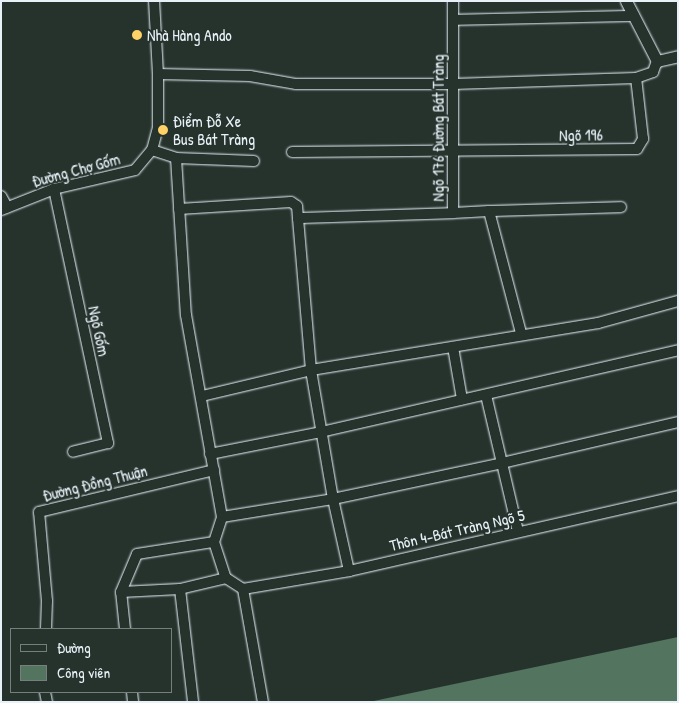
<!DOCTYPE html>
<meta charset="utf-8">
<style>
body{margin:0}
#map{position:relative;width:679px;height:703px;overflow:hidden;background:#26332d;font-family:"Patrick Hand",sans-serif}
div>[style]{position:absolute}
.green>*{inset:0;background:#53745f}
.roads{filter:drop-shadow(0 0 1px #e8f1f8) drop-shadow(0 0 1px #e8f1f8)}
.minor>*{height:10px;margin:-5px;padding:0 5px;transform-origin:5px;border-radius:5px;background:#26332d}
.tertiary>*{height:11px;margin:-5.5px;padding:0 5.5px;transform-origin:5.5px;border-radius:5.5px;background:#26332d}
.dots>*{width:14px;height:14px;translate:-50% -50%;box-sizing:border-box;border:2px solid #26332d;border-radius:50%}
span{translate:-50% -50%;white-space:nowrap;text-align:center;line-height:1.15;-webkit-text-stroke:4px #26332d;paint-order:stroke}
.poi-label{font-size:16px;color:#e8f1f8}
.left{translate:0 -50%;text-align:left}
.street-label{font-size:16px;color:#e8f1f8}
.frame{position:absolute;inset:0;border:2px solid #e8f1f8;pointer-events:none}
.legend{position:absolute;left:10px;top:628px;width:162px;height:65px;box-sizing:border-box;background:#26332d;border:1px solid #747f7e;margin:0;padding:6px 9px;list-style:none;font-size:15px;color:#e8f1f8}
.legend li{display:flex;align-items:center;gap:10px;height:25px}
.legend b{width:25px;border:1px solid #747f7e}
</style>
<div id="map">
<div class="green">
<div style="clip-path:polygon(678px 637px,678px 702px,369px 702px)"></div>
</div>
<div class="roads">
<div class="minor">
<div style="left:453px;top:1px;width:212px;rotate:90deg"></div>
<div style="left:453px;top:213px;width:36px;rotate:-3deg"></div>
<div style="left:489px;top:211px;width:126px;rotate:75.3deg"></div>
<div style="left:453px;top:20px;width:181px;rotate:-1.3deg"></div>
<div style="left:158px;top:74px;width:92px;rotate:1.2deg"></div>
<div style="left:250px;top:76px;width:47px;rotate:9.9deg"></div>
<div style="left:296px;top:84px;width:157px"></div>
<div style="left:453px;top:84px;width:183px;rotate:-1.9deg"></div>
<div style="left:636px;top:78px;width:18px;rotate:-19deg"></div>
<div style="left:653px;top:72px;width:12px;rotate:-70deg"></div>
<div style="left:152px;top:150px;width:25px;rotate:18deg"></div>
<div style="left:176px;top:158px;width:157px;rotate:86.4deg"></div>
<div style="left:186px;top:315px;width:205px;rotate:79.9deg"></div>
<div style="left:222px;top:517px;width:112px;rotate:-9.2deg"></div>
<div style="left:333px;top:499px;width:173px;rotate:-12deg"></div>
<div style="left:502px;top:463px;width:181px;rotate:-13.1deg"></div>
<div style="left:292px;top:152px;width:345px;rotate:-0.5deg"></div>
<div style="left:637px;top:149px;width:12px;rotate:-59deg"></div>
<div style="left:643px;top:139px;width:61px;rotate:-96.5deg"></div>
<div style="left:176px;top:158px;width:78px;rotate:2.2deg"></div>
<div style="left:54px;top:189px;width:260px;rotate:78deg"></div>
<div style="left:108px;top:443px;width:36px;rotate:166deg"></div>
<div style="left:1px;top:196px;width:13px;rotate:61deg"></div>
<div style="left:179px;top:209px;width:112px;rotate:-3.6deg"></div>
<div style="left:291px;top:202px;width:7px;rotate:34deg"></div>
<div style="left:297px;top:206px;width:12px;rotate:85deg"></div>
<div style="left:1px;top:210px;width:57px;rotate:-21.6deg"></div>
<div style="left:54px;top:189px;width:83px;rotate:-13.2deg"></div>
<div style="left:135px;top:170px;width:26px;rotate:-50deg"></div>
<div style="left:152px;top:150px;width:24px;rotate:-75deg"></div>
<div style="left:158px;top:127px;width:53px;rotate:-90deg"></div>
<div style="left:158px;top:74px;width:73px;rotate:-93.1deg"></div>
<div style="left:489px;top:211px;width:132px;rotate:-1.7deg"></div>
<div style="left:453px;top:347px;width:53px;rotate:80.2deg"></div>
<div style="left:486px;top:395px;width:140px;rotate:76.8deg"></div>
<div style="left:202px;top:396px;width:112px;rotate:-13.4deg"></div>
<div style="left:311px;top:370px;width:291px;rotate:-9.3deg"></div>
<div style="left:598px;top:323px;width:83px;rotate:-15.4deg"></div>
<div style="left:210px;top:454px;width:113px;rotate:-11.2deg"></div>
<div style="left:321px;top:432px;width:366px;rotate:-12.9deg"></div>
<div style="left:214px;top:542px;width:26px;rotate:-72deg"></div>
<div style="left:349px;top:571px;width:74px;rotate:-102.5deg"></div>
<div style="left:333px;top:499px;width:131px;rotate:-99.7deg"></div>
<div style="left:311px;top:370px;width:153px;rotate:-94.9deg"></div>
<div style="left:298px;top:218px;width:155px;rotate:-1.8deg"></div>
<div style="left:180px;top:589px;width:114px;rotate:83.4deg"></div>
<div style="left:243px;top:589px;width:108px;rotate:-9.6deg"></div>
<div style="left:349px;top:571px;width:337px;rotate:-12.8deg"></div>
<div style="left:121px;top:592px;width:41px;rotate:-67.2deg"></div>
<div style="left:137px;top:554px;width:78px;rotate:-8.9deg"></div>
<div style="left:214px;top:542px;width:38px;rotate:72deg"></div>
<div style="left:46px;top:629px;width:28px;rotate:-88deg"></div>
<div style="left:47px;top:601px;width:89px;rotate:-95.1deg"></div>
<div style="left:39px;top:512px;width:180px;rotate:-13.5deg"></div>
<div style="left:125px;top:629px;width:37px;rotate:-96deg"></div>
<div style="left:121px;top:592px;width:59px;rotate:-2.9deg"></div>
<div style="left:180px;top:589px;width:47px;rotate:-13.4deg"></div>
<div style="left:226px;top:578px;width:20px;rotate:33deg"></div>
<div style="left:243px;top:589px;width:115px;rotate:80deg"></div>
<div style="left:45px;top:692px;width:10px;rotate:79deg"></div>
<div style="left:132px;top:692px;width:10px;rotate:84deg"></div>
</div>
<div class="tertiary">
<div style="left:626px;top:1px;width:68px;rotate:62.7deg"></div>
<div style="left:657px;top:61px;width:22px;rotate:-13deg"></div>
</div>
</div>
<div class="dots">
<div style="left:137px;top:35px;background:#ffd166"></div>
<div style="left:163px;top:130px;background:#ffd166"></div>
</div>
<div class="poi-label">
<span class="left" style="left:147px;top:35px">Nhà Hàng Ando</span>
<span class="left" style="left:173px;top:130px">Điểm Đỗ Xe<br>Bus Bát Tràng</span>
</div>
<div class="street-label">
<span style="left:438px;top:128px;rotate:-90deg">Ngõ 176 Đường Bát Tràng</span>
<span style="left:581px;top:135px;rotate:-1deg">Ngõ 196</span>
<span style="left:76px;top:170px;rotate:-15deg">Đường Chợ Gốm</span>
<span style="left:99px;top:331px;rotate:78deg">Ngõ Gốm</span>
<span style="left:95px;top:483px;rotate:-14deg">Đường Đồng Thuận</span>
<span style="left:457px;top:530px;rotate:-13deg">Thôn 4-Bát Tràng Ngõ 5</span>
</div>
<div class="frame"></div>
<ul class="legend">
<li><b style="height:6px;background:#26332d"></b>Đường</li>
<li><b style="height:14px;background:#53745f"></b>Công viên</li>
</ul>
</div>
